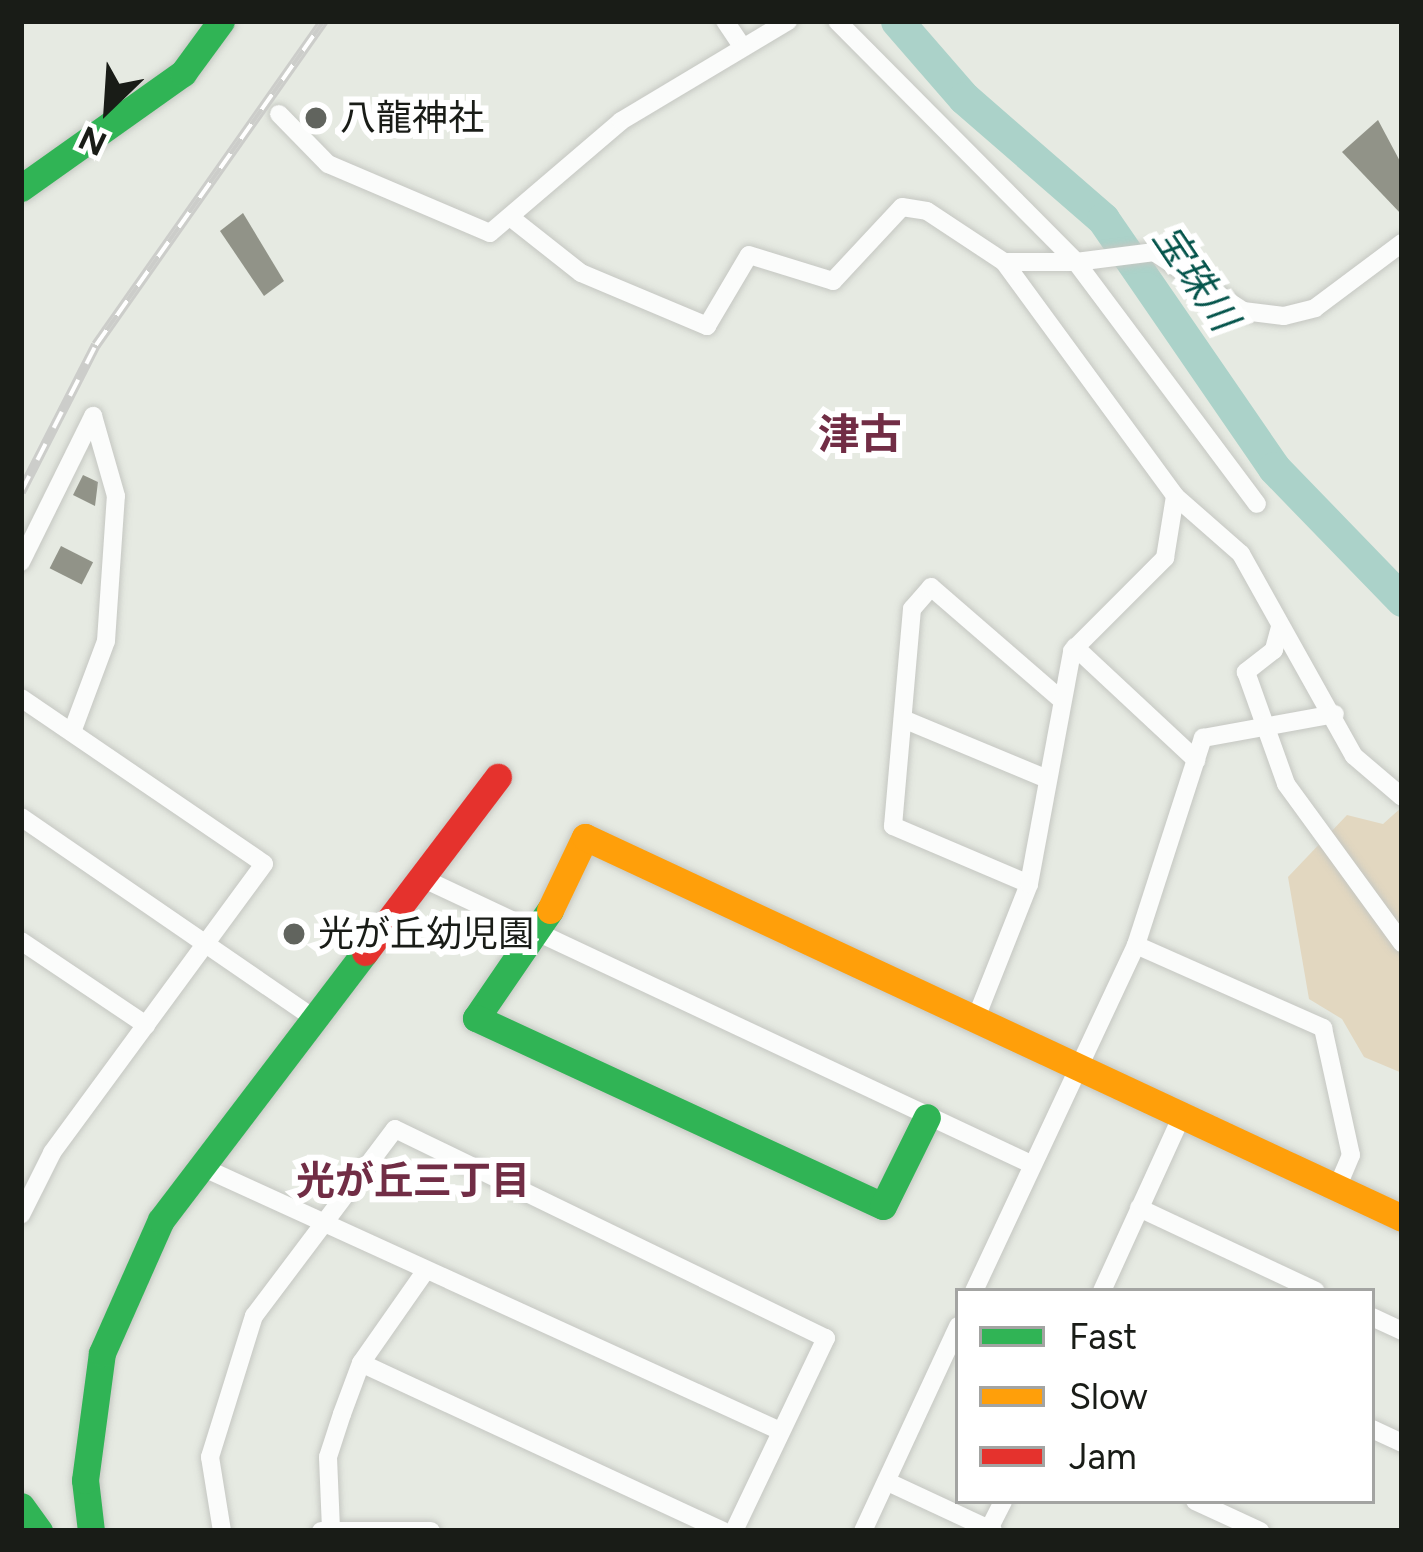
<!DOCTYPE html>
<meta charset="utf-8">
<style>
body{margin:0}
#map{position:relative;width:1423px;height:1552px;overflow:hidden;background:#e6eae2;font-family:Figtree,"Noto Sans JP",sans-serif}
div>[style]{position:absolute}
.green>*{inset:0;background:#e2d7c0}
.river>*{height:33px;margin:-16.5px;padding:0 16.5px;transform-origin:16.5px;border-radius:16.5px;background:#abd2c9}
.building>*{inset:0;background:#919388;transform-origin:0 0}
.roads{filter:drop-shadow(0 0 3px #c5c7c2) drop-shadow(0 0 3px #c5c7c2)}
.street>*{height:18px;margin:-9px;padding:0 9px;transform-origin:9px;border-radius:9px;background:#fbfcfb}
.fast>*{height:27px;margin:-13.5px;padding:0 13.5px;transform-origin:13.5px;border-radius:13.5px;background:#30b455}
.slow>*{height:27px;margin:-13.5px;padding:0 13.5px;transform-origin:13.5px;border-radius:13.5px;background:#ff9f0a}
.jam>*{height:27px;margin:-13.5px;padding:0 13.5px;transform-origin:13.5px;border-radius:13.5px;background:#e5322d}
.rail>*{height:10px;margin-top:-5px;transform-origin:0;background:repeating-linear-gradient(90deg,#fff 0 18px,#cccdca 0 36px);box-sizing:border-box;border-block:3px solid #cccdca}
.dots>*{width:33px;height:33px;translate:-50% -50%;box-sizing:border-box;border:6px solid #fff;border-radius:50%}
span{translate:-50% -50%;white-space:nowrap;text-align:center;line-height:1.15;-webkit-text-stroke:12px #fff;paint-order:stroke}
.poi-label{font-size:36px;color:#191c17}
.left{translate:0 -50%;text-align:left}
.water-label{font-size:39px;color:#04544b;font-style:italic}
.neighbourhood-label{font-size:39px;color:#712d45;font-weight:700}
.quarter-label{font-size:42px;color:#712d45;font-weight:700}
.frame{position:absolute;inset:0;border:24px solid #191c17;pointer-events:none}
.legend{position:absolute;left:955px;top:1288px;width:420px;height:216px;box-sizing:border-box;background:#fff;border:3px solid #a3a4a2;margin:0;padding:15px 21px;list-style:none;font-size:36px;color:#191c17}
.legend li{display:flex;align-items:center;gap:24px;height:60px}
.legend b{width:60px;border:3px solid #a3a4a2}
.north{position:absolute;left:48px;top:48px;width:120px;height:120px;-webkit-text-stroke:9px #fff;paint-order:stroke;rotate:205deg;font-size:33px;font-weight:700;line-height:48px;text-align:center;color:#191c17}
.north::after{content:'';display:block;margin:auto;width:42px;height:54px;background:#191c17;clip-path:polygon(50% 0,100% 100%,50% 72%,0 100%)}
</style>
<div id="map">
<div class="green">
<div style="clip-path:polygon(1402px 807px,1402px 1073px,1364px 1057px,1342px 1019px,1309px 999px,1288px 877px,1347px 815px,1383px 824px)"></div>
</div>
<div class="river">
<div style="left:897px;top:21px;width:102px;rotate:49deg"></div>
<div style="left:964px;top:98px;width:184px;rotate:41deg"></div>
<div style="left:1103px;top:219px;width:302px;rotate:55.5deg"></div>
<div style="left:1274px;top:468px;width:184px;rotate:45.9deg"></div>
</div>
<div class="building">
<div style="clip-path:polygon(1378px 120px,1402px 165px,1402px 215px,1342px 152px)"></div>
<div style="clip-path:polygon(243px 213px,284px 281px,264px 296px,220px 231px)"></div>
<div style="clip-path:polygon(83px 475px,98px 482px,95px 506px,73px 495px)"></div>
<div style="left:61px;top:546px;width:36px;height:25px;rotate:27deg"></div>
</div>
<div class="roads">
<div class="street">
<div style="left:725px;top:21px;width:25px;rotate:56deg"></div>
<div style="left:837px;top:21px;width:339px;rotate:45.2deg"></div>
<div style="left:1076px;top:262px;width:79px;rotate:-7.3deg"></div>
<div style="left:1154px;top:252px;width:107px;rotate:33.5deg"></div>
<div style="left:1243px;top:311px;width:41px;rotate:7deg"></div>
<div style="left:1284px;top:316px;width:32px;rotate:-14deg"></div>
<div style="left:1315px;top:308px;width:109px;rotate:-36.8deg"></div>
<div style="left:279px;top:114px;width:70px;rotate:45.6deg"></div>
<div style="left:328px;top:164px;width:176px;rotate:23.1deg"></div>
<div style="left:490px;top:233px;width:172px;rotate:-40.5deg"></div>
<div style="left:621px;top:121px;width:195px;rotate:-30.9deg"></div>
<div style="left:510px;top:217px;width:90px;rotate:38.3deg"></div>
<div style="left:581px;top:273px;width:137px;rotate:22.8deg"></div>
<div style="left:707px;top:326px;width:82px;rotate:-59.4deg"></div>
<div style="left:749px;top:255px;width:88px;rotate:17.2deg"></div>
<div style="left:833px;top:281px;width:101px;rotate:-47deg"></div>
<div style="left:902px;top:207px;width:25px;rotate:9deg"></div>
<div style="left:927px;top:211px;width:92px;rotate:33.5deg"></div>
<div style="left:1004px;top:262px;width:72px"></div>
<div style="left:1076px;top:262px;width:302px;rotate:53.2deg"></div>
<div style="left:1004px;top:262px;width:290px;rotate:53.8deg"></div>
<div style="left:1175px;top:496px;width:88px;rotate:41.3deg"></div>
<div style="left:1241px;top:554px;width:231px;rotate:60.8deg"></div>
<div style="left:1354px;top:756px;width:63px;rotate:40.5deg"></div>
<div style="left:21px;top:562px;width:163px;rotate:-63.7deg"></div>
<div style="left:1280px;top:627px;width:24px;rotate:105deg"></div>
<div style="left:1274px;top:650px;width:36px;rotate:142deg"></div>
<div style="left:1246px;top:672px;width:119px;rotate:70.3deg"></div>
<div style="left:1286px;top:784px;width:197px;rotate:53.9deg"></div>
<div style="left:1075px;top:647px;width:166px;rotate:43deg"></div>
<div style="left:21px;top:698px;width:294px;rotate:34.3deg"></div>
<div style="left:264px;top:864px;width:358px;rotate:126.3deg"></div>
<div style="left:52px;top:1153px;width:69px;rotate:116.6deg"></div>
<div style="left:903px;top:719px;width:156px;rotate:22.6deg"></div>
<div style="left:72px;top:732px;width:97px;rotate:-69.5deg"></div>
<div style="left:106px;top:641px;width:145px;rotate:-86.1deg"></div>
<div style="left:116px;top:496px;width:83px;rotate:-106deg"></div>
<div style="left:21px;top:817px;width:357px;rotate:34.5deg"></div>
<div style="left:422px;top:878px;width:673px;rotate:25.16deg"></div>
<div style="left:1029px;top:884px;width:148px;rotate:-156.9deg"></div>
<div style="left:893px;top:826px;width:218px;rotate:-85deg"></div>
<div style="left:912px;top:609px;width:29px;rotate:-49deg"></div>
<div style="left:931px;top:587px;width:169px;rotate:40.9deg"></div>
<div style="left:21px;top:941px;width:151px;rotate:33.9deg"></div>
<div style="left:1136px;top:945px;width:205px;rotate:23.9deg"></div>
<div style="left:1323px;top:1028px;width:130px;rotate:77.6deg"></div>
<div style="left:1351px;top:1155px;width:36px;rotate:113deg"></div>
<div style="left:976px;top:1018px;width:144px;rotate:-68.4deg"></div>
<div style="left:1029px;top:884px;width:237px;rotate:-79.5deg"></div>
<div style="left:1072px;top:651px;width:132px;rotate:-45deg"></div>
<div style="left:1165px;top:558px;width:63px;rotate:-80.8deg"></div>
<div style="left:202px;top:1167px;width:633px;rotate:24.54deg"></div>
<div style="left:1139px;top:1208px;width:195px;rotate:25.1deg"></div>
<div style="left:974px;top:1291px;width:382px;rotate:-64.9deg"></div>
<div style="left:1136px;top:945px;width:218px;rotate:-72.1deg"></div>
<div style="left:1203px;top:738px;width:134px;rotate:-10.3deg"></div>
<div style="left:1102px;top:1291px;width:190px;rotate:-65.5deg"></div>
<div style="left:1372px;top:1317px;width:33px;rotate:25deg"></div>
<div style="left:361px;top:1363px;width:399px;rotate:24.9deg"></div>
<div style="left:1372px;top:1429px;width:33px;rotate:25deg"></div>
<div style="left:888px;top:1482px;width:116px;rotate:25deg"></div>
<div style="left:1195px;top:1501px;width:72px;rotate:24.8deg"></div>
<div style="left:331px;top:1529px;width:72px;rotate:-92.4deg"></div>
<div style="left:328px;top:1457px;width:45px;rotate:-72deg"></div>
<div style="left:342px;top:1414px;width:54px;rotate:-69.6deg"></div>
<div style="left:361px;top:1363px;width:113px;rotate:-55deg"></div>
<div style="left:989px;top:1529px;width:31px;rotate:-63deg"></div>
<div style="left:222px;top:1531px;width:75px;rotate:-99.2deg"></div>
<div style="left:210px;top:1457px;width:148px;rotate:-72.7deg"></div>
<div style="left:254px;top:1316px;width:234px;rotate:-53deg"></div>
<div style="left:395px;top:1129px;width:479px;rotate:25.9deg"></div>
<div style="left:826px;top:1338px;width:214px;rotate:115.5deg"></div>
<div style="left:321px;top:1531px;width:110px"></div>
<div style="left:863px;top:1531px;width:226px;rotate:-65.1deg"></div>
</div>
<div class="fast">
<div style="left:21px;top:188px;width:199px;rotate:-35.4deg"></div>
<div style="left:183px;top:73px;width:64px;rotate:-53.8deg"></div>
<div style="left:550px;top:910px;width:131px;rotate:124.4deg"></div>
<div style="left:476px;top:1018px;width:448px;rotate:24.8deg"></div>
<div style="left:883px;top:1206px;width:99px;rotate:-63.7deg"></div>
<div style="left:21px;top:1506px;width:31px;rotate:54deg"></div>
<div style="left:91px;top:1531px;width:51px;rotate:-96.7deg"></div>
<div style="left:85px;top:1480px;width:128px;rotate:-82.4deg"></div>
<div style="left:102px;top:1353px;width:145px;rotate:-66.1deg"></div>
<div style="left:161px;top:1220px;width:337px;rotate:-52.7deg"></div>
</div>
<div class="slow">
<div style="left:550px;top:910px;width:81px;rotate:-64.4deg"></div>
<div style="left:585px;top:837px;width:901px;rotate:25deg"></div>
</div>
<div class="jam">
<div style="left:365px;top:952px;width:220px;rotate:-52.8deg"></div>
</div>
</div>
<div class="rail">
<div style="left:21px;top:492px;width:165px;rotate:-63deg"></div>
<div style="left:96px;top:345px;width:396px;rotate:-54.9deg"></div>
</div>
<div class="dots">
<div style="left:316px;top:118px;background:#61645e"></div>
<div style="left:294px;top:934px;background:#61645e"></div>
</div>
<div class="poi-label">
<span class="left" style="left:340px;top:118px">八龍神社</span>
<span class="left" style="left:318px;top:934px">光が丘幼児園</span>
</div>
<div class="water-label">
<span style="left:1195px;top:278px;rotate:56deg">宝珠川</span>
</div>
<div class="neighbourhood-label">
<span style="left:413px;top:1181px">光が丘三丁目</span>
</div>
<div class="quarter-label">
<span style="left:860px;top:435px">津古</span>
</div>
<div class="frame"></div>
<ul class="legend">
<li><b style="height:15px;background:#30b455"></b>Fast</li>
<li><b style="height:15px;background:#ff9f0a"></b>Slow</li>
<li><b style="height:15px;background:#e5322d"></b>Jam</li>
</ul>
<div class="north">N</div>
</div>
